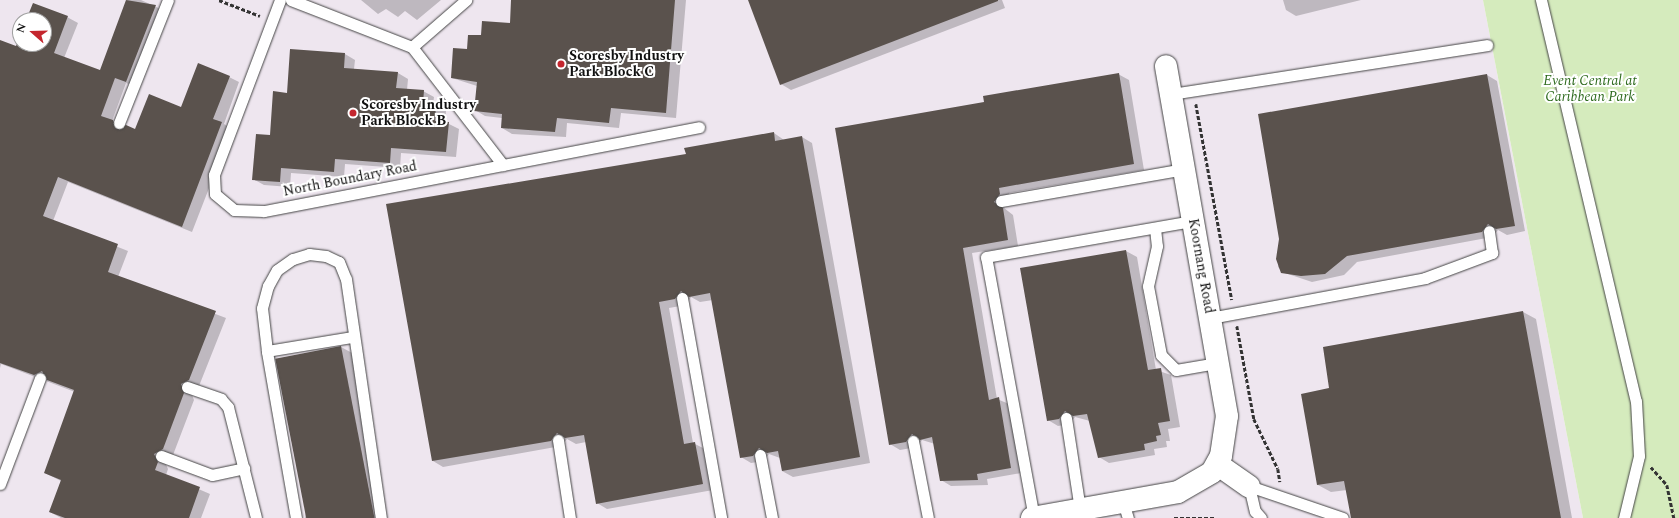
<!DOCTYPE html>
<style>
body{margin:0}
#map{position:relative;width:1679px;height:518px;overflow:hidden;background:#fffdf5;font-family:Spectral,serif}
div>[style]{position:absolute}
.industrial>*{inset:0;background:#eee6ef}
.green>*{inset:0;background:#d5ebbd}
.shadow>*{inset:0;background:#0003}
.building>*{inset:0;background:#5a524d;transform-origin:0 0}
.path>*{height:2.5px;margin-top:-1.25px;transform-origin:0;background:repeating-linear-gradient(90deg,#333 0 4px,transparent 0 6px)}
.roads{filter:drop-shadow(0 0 1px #444) drop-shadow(0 0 1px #444)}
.lane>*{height:11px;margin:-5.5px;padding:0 5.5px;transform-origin:5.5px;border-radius:5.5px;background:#fff}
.street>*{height:22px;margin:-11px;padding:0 11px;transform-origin:11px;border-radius:11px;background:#fff}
.dots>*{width:11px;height:11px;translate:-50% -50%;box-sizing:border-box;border:2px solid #fff;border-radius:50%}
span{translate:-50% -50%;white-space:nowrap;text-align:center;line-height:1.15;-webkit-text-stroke:4px #fff;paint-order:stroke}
.poi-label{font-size:14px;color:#111;font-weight:700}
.left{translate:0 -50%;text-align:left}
.park-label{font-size:14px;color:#2f6b1f;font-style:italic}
.street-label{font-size:14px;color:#111}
.north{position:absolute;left:12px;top:12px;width:40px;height:40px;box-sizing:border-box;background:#fff;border:1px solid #a0a0a0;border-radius:50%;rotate:290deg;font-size:11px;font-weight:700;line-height:16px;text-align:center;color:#111}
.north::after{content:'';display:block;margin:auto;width:14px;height:18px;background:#c4262e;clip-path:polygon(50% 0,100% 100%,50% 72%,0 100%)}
</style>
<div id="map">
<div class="industrial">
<div style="clip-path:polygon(evenodd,0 0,1483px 0,1583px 518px,0 518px,0 0,20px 20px,44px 20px,44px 44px,20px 44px,20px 20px)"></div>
</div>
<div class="green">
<div style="clip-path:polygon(1483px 0,1679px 0,1679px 518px,1583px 518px)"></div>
</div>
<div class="shadow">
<div style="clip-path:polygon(127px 0,141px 0,165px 11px,137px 87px,126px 83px,112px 121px,136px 130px,182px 108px,229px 77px,239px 82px,224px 124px,232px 129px,192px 232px,68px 182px,53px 221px,128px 251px,118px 277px,226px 318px,199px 386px,190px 390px,194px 400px,173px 455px,164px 460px,168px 469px,166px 475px,210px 494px,201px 518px,61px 518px,50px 512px,61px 481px,45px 473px,75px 392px,1px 364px,0 368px,0 41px,17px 48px,20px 40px,20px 44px,44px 44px,44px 20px,28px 20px,67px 17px,78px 23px,64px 58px,100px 72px)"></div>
<div style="clip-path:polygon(361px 0,441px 0,417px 20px,405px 11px,398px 17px,386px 9px,378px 14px)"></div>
<div style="clip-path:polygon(512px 0,686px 0,676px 118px,621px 113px,619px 128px,567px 123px,566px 137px,512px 134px,502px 128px,502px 118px,485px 116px,475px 110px,477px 86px,452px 78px,468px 51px,482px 36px,511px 24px)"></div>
<div style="clip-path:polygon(749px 0,1002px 0,1005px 8px,791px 90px,781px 84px)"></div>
<div style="clip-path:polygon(1283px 0,1361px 0,1296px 16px,1286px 10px)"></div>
<div style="clip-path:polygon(345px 54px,355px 60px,354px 69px,398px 73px,408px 79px,407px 90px,423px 91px,434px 97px,433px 105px,446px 111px,445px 122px,459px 129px,456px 157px,401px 153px,400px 168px,345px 164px,344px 177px,291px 173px,290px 187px,264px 185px,253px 179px,288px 94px)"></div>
<div style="clip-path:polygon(1118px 74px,1129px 80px,1144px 170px,1009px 193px,1010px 200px,1004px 208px,1013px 215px,1018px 246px,972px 253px,997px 399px,1009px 404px,1021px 473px,987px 479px,988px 485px,951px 486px,941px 480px,935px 444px,922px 440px,917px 447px,900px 450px,890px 444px,986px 103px)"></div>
<div style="clip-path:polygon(1487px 75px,1497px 81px,1525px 231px,1507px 235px,1498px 230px,1492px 237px,1357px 262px,1344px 275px,1312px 282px,1282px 272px,1278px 267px,1280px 239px)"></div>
<div style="clip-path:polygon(774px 133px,784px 140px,802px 137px,812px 143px,870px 463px,793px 477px,782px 471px,780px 458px,769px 454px,764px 461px,751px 463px,741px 457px,713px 300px,700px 302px,691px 297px,686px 305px,669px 308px,693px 443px,705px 449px,713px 490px,607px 509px,597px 503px,586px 442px,576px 444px,567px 439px,561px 446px,443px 467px,433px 461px,687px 155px)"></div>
<div style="clip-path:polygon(1126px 251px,1137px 257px,1156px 370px,1171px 375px,1180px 427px,1168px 429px,1170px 441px,1166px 441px,1167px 447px,1154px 449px,1155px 455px,1109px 463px,1099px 457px,1090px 421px,1075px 417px,1069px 424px,1058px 426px,1048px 420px,1021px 269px)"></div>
<div style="clip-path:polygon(1523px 312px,1536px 319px,1572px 518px,1352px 518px,1347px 490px,1331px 492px,1318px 485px,1330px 389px,1324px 348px)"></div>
<div style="clip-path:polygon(341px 347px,354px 354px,384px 518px,305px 518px)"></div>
</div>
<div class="building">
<div style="clip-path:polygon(126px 0,156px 5px,126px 82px,115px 78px,101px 116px,113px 120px,116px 129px,126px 125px,135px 129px,149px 94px,181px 107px,198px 63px,230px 76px,213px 119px,222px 122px,182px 227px,58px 177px,43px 216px,118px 244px,108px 272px,216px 311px,189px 380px,181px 384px,184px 393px,163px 449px,154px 454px,158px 462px,155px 470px,200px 487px,189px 518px,65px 518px,49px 512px,61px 480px,44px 473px,74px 390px,47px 380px,42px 371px,34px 375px,0 363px,0 40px,16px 46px,20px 37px,20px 44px,44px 44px,44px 20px,26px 20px,33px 3px,68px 16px,54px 53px,100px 70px)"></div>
<div style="clip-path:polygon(511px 0,675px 0,666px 113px,611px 108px,609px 123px,557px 118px,555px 132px,501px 128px,502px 114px,474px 111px,477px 82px,451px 78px,453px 48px,467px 49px,468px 35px,481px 35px,482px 21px,510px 23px)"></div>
<div style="clip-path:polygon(748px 0,998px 0,998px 1px,780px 85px)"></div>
<div style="clip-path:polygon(290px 49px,345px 53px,344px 68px,398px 72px,396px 88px,424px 90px,423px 104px,436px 105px,435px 121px,449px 122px,446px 152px,391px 148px,390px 163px,335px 159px,334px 172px,281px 168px,280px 182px,252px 180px,256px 134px,270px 135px,273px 91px,287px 93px)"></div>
<div style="clip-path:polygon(1119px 73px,1134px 164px,999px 188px,1000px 194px,994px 202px,1003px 208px,1008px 240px,963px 248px,989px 400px,999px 397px,1011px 468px,977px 474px,978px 480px,940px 481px,932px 437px,920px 440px,912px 434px,906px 442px,889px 445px,835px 128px,984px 102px,983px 96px)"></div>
<div style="clip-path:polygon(1487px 74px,1515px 226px,1496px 229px,1488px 224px,1482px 232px,1347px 256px,1325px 274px,1301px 276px,1281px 273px,1276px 259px,1279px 239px,1258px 114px)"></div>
<div style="clip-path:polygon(774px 132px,775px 141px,802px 136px,860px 457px,782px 471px,778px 451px,767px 453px,759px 448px,753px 456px,740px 458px,710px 293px,689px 297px,681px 291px,675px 299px,659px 302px,684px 444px,695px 442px,703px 484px,596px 504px,584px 435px,565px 438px,557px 433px,551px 441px,432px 461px,386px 204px,686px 154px,684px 148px)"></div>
<div style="clip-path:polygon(1126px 250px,1148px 370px,1161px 368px,1170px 421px,1158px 423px,1161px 435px,1156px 436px,1157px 441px,1144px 444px,1145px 450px,1098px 458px,1087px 414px,1073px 416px,1065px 411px,1059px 419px,1047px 421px,1020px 268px)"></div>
<div style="clip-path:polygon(1523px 311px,1561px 518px,1351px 518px,1344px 481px,1317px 485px,1301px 394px,1329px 388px,1323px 347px)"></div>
<div style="left:341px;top:346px;width:175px;height:67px;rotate:79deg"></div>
</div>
<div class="path">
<div style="left:219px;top:0;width:44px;rotate:21.3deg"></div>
<div style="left:1196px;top:104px;width:199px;rotate:79.6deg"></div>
<div style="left:1237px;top:326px;width:95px;rotate:79.6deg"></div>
<div style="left:1254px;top:419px;width:55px;rotate:64.4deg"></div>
<div style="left:1278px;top:469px;width:13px;rotate:81deg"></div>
<div style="left:1651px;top:467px;width:24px;rotate:48deg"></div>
<div style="left:1667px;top:485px;width:34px;rotate:78deg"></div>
<div style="left:1174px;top:518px;width:41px"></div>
</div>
<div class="roads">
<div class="lane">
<div style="left:280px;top:0;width:187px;rotate:110.7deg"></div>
<div style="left:214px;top:175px;width:19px;rotate:87deg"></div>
<div style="left:215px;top:194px;width:25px;rotate:40deg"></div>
<div style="left:234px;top:210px;width:30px;rotate:2deg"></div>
<div style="left:264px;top:211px;width:443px;rotate:-10.9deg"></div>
<div style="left:291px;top:0;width:130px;rotate:21.2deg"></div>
<div style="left:412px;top:47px;width:72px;rotate:-41deg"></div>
<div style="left:1541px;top:0;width:412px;rotate:76.7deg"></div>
<div style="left:1636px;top:401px;width:55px;rotate:86.9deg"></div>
<div style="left:1639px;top:456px;width:64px;rotate:103.6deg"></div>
<div style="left:412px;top:47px;width:149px;rotate:52.4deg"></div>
<div style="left:1171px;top:94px;width:320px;rotate:-8.8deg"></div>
<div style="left:119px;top:123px;width:132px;rotate:-68.3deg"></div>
<div style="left:1001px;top:201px;width:186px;rotate:-9.9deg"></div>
<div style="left:1155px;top:228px;width:18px;rotate:84deg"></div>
<div style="left:1157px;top:246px;width:41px;rotate:102.7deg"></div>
<div style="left:1148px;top:286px;width:70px;rotate:79.3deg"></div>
<div style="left:1161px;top:355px;width:21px;rotate:45deg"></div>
<div style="left:1176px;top:370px;width:42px;rotate:-9.7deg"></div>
<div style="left:682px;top:298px;width:223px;rotate:79.9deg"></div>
<div style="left:1210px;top:318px;width:219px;rotate:-10.5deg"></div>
<div style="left:1425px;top:278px;width:72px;rotate:-20.5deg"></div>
<div style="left:1492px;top:253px;width:22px;rotate:-98deg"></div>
<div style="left:267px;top:351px;width:43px;rotate:-96.6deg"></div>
<div style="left:262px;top:308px;width:23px;rotate:-75deg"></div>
<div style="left:268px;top:286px;width:18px;rotate:-61deg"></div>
<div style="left:277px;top:270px;width:19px;rotate:-35deg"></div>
<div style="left:293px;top:259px;width:17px;rotate:-17deg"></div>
<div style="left:309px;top:254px;width:17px;rotate:7deg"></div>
<div style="left:326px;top:256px;width:14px;rotate:25deg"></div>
<div style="left:339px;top:262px;width:18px;rotate:68deg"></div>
<div style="left:346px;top:279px;width:242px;rotate:81.7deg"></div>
<div style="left:187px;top:387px;width:36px;rotate:19deg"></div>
<div style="left:221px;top:399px;width:11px;rotate:49deg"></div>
<div style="left:228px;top:407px;width:114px;rotate:75.8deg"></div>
<div style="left:1066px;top:418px;width:92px;rotate:81.3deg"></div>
<div style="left:558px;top:440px;width:79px;rotate:81.3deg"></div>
<div style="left:913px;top:441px;width:78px;rotate:79deg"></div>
<div style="left:760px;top:455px;width:64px;rotate:79.2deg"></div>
<div style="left:161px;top:456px;width:54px;rotate:20.4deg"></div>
<div style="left:212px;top:475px;width:33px;rotate:-12deg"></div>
<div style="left:0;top:484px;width:113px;rotate:-69.3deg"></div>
<div style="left:1249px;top:486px;width:99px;rotate:18.8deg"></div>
<div style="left:1249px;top:486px;width:26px;rotate:77deg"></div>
<div style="left:1255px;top:511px;width:9px;rotate:49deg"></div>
<div style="left:1123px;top:502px;width:17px;rotate:73deg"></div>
<div style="left:296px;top:518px;width:169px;rotate:-99.9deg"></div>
<div style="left:267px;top:351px;width:86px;rotate:-9.4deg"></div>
<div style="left:1034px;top:518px;width:265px;rotate:-100.4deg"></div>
<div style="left:986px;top:257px;width:210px;rotate:-9.9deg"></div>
</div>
<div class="street">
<div style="left:1217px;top:464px;width:39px;rotate:35deg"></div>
<div style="left:1032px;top:518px;width:148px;rotate:-10.1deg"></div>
<div style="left:1178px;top:492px;width:39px;rotate:-30deg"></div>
<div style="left:1212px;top:472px;width:18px;rotate:-61deg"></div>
<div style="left:1221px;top:456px;width:40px;rotate:-81.5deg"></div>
<div style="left:1227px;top:416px;width:355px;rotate:-99.9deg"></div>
</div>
</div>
<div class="dots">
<div style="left:561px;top:64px;background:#c4262e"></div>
<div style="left:353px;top:113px;background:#c4262e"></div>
</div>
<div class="poi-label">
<span class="left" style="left:569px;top:64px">Scoresby Industry<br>Park Block C</span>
<span class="left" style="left:361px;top:113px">Scoresby Industry<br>Park Block B</span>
</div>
<div class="park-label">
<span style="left:1590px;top:89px">Event Central at<br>Caribbean Park</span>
</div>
<div class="street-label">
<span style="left:350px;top:179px;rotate:-11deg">North Boundary Road</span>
<span style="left:1201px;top:266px;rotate:80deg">Koornang Road</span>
</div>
<div class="north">N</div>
</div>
